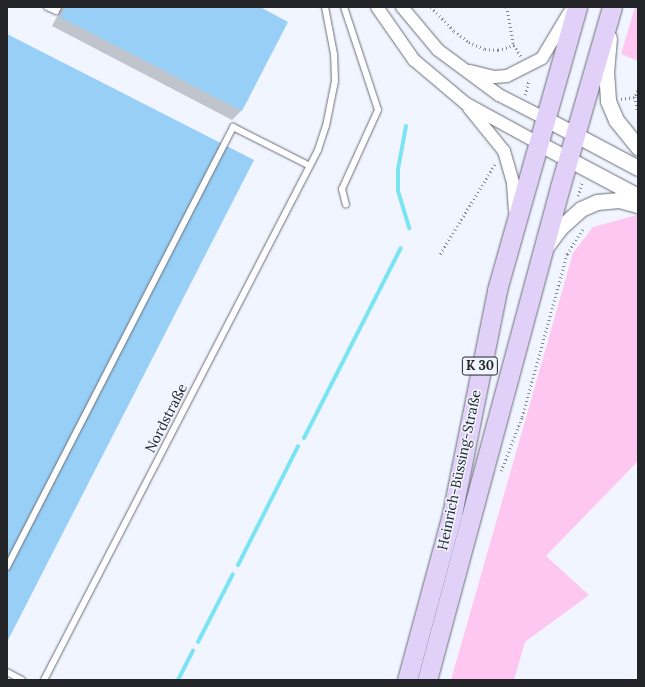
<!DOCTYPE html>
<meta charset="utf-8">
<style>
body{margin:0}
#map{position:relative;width:645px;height:687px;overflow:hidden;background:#f1f5ff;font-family:Lora,serif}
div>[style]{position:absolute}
.green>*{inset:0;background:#fec7f1}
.shadow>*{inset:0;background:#0003}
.stream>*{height:4px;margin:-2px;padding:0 2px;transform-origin:2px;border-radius:2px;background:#7be4f3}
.building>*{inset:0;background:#97cff6}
.path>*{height:2.5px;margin-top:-1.25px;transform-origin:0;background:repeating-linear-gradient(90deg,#84878e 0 1px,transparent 0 4px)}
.roads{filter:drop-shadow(0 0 1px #6a6d78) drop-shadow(0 0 1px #6a6d78)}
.service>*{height:6px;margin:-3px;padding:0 3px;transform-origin:3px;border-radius:3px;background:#fff}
.minor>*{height:12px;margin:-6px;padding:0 6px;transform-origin:6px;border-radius:6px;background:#fff}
.tertiary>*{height:15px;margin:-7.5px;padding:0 7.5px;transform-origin:7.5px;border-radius:7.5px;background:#fff}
.primary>*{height:19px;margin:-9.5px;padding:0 9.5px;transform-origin:9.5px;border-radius:9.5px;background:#e1d1f8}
span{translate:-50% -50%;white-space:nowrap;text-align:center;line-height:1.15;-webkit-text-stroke:3px #f1f5ff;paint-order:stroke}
.shield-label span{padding:1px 3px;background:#f1f5ff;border:1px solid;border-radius:3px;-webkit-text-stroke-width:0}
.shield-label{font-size:13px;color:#222428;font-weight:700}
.street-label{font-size:14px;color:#222428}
.frame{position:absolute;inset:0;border:8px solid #222428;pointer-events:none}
</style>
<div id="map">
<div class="green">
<div style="clip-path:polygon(635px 7px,638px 7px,638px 61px,621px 54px)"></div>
<div style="clip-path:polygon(637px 215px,638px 461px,546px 556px,589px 595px,525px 642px,514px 680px,451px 680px,573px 253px,593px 227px)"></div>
</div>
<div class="shadow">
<div style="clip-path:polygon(62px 7px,258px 7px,242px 110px,232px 120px,52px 26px)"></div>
</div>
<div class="stream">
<div style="left:406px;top:126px;width:44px;rotate:100.5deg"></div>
<div style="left:398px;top:169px;width:22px;rotate:90deg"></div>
<div style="left:398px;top:191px;width:39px;rotate:73deg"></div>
<div style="left:304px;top:438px;width:213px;rotate:-63deg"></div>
<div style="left:238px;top:565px;width:133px;rotate:-63.2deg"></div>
<div style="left:198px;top:642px;width:76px;rotate:-62.8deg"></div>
<div style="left:178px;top:680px;width:33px;rotate:-63deg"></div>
</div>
<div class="building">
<div style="clip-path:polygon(66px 7px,260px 7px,288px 22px,242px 111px,60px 17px)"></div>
<div style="clip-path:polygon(7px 34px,254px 160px,7px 642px)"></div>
</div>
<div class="path">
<div style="left:431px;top:7px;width:33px;rotate:46deg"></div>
<div style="left:454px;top:31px;width:19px;rotate:36deg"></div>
<div style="left:469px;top:42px;width:17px;rotate:24deg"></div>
<div style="left:485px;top:49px;width:13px;rotate:4deg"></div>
<div style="left:498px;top:50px;width:17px;rotate:-17deg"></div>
<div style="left:514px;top:45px;width:13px;rotate:58deg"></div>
<div style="left:507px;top:7px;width:39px;rotate:80deg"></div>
<div style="left:638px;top:91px;width:7px;rotate:117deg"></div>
<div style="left:635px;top:97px;width:16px;rotate:79deg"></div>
<div style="left:525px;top:95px;width:16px;rotate:-76deg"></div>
<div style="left:621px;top:99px;width:14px;rotate:-8deg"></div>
<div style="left:578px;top:196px;width:15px;rotate:-74deg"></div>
<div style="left:440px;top:254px;width:105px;rotate:-58.6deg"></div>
<div style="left:501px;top:471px;width:58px;rotate:-68.7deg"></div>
<div style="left:522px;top:417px;width:169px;rotate:-74.6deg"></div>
<div style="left:567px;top:254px;width:32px;rotate:-58deg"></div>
</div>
<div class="roads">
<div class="service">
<div style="left:47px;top:7px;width:10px;rotate:24deg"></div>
<div style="left:56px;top:11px;width:4px;rotate:-63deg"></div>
<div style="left:344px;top:7px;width:108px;rotate:71.7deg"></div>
<div style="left:378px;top:110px;width:87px;rotate:114.5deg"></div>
<div style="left:342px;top:189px;width:16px;rotate:76deg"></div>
<div style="left:7px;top:567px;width:495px;rotate:-62.8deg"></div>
<div style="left:233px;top:127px;width:86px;rotate:26.9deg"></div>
<div style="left:7px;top:672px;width:17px;rotate:28deg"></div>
<div style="left:44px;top:680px;width:597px;rotate:-62.66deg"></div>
<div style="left:318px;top:150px;width:25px;rotate:-72deg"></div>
<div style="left:326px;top:126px;width:46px;rotate:-78.7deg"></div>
<div style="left:335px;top:81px;width:27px;rotate:-92deg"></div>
<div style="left:334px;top:54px;width:48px;rotate:-100.8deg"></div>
</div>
<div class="minor">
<div style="left:377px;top:7px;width:65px;rotate:55.1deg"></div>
<div style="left:414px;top:60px;width:67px;rotate:40.1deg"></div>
<div style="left:465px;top:103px;width:85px;rotate:28.7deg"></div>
<div style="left:402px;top:7px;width:56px;rotate:50.1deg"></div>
<div style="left:438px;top:50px;width:76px;rotate:36.4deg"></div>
<div style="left:499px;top:95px;width:53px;rotate:27.1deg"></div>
<div style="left:470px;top:71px;width:25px;rotate:14deg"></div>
<div style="left:494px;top:77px;width:13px;rotate:-4deg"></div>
<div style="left:507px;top:76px;width:39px;rotate:-27deg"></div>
<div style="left:542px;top:58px;width:52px;rotate:-59deg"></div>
<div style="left:469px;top:108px;width:55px;rotate:50.9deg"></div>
<div style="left:504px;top:151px;width:33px;rotate:74deg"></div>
<div style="left:513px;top:183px;width:27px;rotate:86deg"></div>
</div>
<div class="tertiary">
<div style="left:609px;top:38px;width:33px;rotate:95deg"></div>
<div style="left:606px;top:71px;width:30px;rotate:86deg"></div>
<div style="left:608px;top:101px;width:21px;rotate:67deg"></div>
<div style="left:616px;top:120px;width:35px;rotate:51deg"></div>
<div style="left:546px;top:119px;width:104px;rotate:28deg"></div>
<div style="left:540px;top:144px;width:111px;rotate:28deg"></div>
<div style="left:545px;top:248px;width:26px;rotate:-53deg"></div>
<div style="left:561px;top:227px;width:27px;rotate:-42deg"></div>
<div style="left:581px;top:209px;width:17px;rotate:-24deg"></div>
<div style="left:597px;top:202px;width:22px;rotate:-5deg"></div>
<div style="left:619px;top:200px;width:20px;rotate:15deg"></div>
</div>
<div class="primary">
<div style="left:407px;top:680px;width:172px;rotate:-74.8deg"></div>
<div style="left:452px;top:514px;width:228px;rotate:-78.6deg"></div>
<div style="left:497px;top:290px;width:294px;rotate:-74.2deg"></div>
<div style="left:427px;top:680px;width:511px;rotate:-74.9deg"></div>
<div style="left:560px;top:187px;width:187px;rotate:-73.9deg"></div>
</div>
</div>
<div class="shield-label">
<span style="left:480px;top:366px">K 30</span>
</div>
<div class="street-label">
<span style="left:166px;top:418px;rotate:-63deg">Nordstraße</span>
<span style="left:459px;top:470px;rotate:-78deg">Heinrich-Büssing-Straße</span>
</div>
<div class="frame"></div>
</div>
